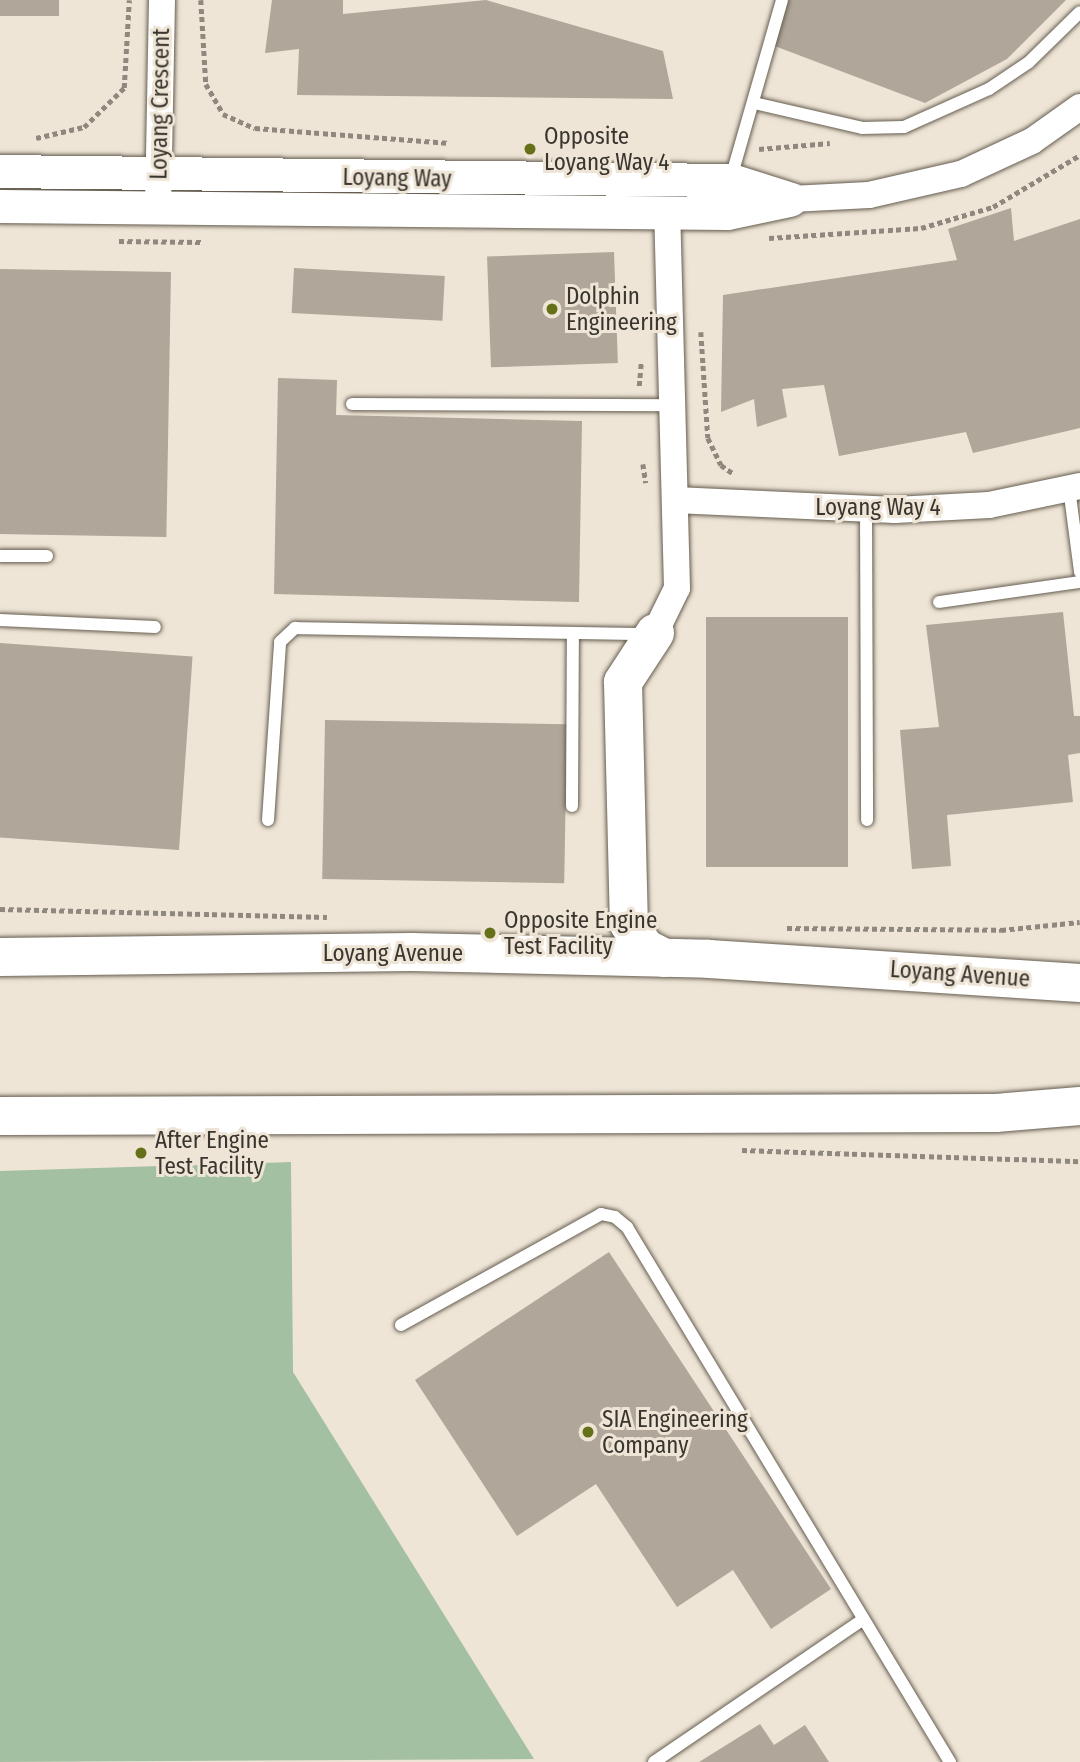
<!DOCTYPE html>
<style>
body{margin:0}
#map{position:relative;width:1080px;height:1762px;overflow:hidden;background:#eee5d6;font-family:"Fira Sans Condensed",sans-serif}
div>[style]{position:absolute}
.green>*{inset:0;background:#a3c0a3}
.building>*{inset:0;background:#b0a699;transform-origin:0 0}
.path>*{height:4.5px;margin-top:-2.25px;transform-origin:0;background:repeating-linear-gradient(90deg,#8e887e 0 5px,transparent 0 8.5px)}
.roads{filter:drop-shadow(0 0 2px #655d50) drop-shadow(0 0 2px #655d50)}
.service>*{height:12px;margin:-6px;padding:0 6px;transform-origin:6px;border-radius:6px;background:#fff}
.minor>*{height:26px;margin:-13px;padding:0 13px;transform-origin:13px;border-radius:13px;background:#fff}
.tertiary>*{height:33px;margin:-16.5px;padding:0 16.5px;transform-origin:16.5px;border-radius:16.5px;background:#fff}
.primary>*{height:38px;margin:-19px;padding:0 19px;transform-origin:19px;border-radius:19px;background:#fff}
.dots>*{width:19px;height:19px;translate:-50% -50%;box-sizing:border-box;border:4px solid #eee5d6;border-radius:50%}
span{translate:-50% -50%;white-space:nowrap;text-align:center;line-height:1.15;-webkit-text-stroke:6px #eee5d6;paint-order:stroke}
.street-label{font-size:23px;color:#39352f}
.poi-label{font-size:23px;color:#39352f}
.left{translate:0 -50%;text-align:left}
</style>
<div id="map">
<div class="green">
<div style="clip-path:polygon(291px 1162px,293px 1372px,534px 1759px,0 1762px,0 1171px)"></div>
</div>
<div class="building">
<div style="left:0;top:0;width:59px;height:16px"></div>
<div style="clip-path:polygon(272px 0,343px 0,343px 14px,486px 0,663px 51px,673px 99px,297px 95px,299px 49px,265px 53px)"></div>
<div style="clip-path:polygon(786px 0,1066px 0,1007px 59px,925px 103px,772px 45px)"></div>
<div style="clip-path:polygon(1011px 208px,1014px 241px,1080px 219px,1080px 428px,973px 453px,966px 432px,839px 456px,824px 385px,782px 389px,787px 417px,757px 427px,754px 399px,721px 412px,723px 295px,957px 260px,948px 229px)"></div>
<div style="left:614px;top:252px;width:111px;height:127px;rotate:88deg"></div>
<div style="left:294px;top:268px;width:151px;height:45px;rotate:3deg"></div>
<div style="left:0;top:269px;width:171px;height:265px;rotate:1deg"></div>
<div style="clip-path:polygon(278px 378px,337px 380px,336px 415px,582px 421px,579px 602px,274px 594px)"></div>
<div style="clip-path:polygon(1063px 612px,1074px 716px,1080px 716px,1080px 753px,1068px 755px,1073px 802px,947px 815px,951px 866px,912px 869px,900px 730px,939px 727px,926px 625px)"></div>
<div style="left:706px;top:617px;width:142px;height:250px"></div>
<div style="left:0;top:643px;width:193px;height:194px;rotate:4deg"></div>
<div style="left:325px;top:720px;width:242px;height:159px;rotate:1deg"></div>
<div style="clip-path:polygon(609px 1252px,831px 1589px,771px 1629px,733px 1570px,677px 1607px,596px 1484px,517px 1536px,415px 1380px)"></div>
<div style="clip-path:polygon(760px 1724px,774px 1745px,805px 1725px,829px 1762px,699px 1762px)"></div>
</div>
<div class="path">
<div style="left:201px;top:0;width:84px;rotate:86.6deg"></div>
<div style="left:206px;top:84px;width:34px;rotate:60deg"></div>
<div style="left:223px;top:114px;width:35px;rotate:24deg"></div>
<div style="left:255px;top:128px;width:195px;rotate:4.4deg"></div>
<div style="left:36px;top:138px;width:49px;rotate:-12.9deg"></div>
<div style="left:84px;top:127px;width:56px;rotate:-44.3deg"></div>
<div style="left:124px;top:88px;width:88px;rotate:-86.7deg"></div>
<div style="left:759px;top:149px;width:71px;rotate:-4.8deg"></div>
<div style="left:769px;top:238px;width:152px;rotate:-3.8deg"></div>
<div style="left:921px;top:228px;width:75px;rotate:-16.3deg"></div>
<div style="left:993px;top:207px;width:101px;rotate:-30.9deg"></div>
<div style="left:119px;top:241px;width:82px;rotate:0.7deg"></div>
<div style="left:701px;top:332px;width:106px;rotate:86.2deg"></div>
<div style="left:708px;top:438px;width:30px;rotate:64deg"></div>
<div style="left:721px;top:465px;width:16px;rotate:35deg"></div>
<div style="left:639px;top:386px;width:23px;rotate:-85deg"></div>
<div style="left:643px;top:464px;width:19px;rotate:81deg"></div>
<div style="left:0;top:909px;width:327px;rotate:1.4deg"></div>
<div style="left:787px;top:928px;width:214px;rotate:0.5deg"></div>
<div style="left:1001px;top:930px;width:79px;rotate:-5.8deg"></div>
<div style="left:742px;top:1150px;width:338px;rotate:1.9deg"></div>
</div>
<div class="roads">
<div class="service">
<div style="left:754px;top:103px;width:111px;rotate:13deg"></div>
<div style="left:862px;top:128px;width:42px;rotate:-1.4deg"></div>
<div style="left:904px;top:127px;width:93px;rotate:-24.1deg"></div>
<div style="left:989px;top:89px;width:48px;rotate:-34deg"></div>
<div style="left:1029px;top:62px;width:71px;rotate:-44.4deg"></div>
<div style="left:731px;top:178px;width:185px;rotate:-74deg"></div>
<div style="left:352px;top:404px;width:320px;rotate:0.2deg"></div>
<div style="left:1069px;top:488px;width:85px;rotate:82.5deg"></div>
<div style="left:866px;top:509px;width:311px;rotate:89.8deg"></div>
<div style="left:0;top:556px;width:47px"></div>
<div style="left:939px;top:602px;width:142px;rotate:-8.1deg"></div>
<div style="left:0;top:620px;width:155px;rotate:2.6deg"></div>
<div style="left:572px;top:806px;width:171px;rotate:-89.7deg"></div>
<div style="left:268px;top:820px;width:178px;rotate:-86.1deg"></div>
<div style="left:280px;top:642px;width:21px;rotate:-43deg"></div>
<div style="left:295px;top:628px;width:349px;rotate:1deg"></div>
<div style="left:401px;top:1325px;width:229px;rotate:-29deg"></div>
<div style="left:601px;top:1214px;width:14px;rotate:12deg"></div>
<div style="left:615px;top:1217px;width:16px;rotate:40deg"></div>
<div style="left:627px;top:1227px;width:625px;rotate:58.88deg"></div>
<div style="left:654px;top:1762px;width:250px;rotate:-34.3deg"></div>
</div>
<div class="minor">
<div style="left:791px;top:199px;width:78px;rotate:-2.9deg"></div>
<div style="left:869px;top:195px;width:94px;rotate:-12.9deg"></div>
<div style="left:961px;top:174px;width:78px;rotate:-24.9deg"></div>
<div style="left:1032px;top:141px;width:59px;rotate:-35.3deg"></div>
<div style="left:158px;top:208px;width:208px;rotate:-88.9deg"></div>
<div style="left:675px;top:500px;width:220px;rotate:2.6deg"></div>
<div style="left:895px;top:510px;width:94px;rotate:-3deg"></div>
<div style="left:989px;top:505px;width:93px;rotate:-11.8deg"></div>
<div style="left:655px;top:633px;width:50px;rotate:-63.9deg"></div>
<div style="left:677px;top:588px;width:376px;rotate:-91.5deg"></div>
</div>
<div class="tertiary">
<div style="left:0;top:171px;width:731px;rotate:0.71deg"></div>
<div style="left:731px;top:180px;width:63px;rotate:17.6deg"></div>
<div style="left:0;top:206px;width:727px;rotate:0.55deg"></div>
<div style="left:727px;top:213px;width:63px;rotate:-11.8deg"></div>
</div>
<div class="primary">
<div style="left:655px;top:633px;width:59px;rotate:123.1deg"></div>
<div style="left:623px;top:682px;width:242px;rotate:88.6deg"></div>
<div style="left:629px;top:924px;width:29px;rotate:56deg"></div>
<div style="left:645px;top:948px;width:22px;rotate:27deg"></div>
<div style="left:0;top:957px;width:411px;rotate:-0.7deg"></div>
<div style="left:411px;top:952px;width:298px;rotate:1.3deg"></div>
<div style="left:709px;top:959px;width:372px;rotate:3.7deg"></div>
<div style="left:0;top:1116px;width:996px;rotate:-0.17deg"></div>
<div style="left:996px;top:1113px;width:84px;rotate:-4.8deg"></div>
</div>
</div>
<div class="dots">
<div style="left:530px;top:149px;background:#667019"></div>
<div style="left:552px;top:309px;background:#667019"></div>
<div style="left:490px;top:933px;background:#667019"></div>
<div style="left:141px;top:1153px;background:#667019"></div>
<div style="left:588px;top:1432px;background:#667019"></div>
</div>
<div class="street-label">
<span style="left:160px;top:104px;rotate:-89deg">Loyang Crescent</span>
<span style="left:397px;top:178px;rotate:1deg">Loyang Way</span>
<span style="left:878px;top:507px">Loyang Way 4</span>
<span style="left:393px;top:953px">Loyang Avenue</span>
<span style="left:960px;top:974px;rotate:4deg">Loyang Avenue</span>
</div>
<div class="poi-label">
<span class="left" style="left:544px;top:149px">Opposite<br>Loyang Way 4</span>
<span class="left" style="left:566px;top:309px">Dolphin<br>Engineering</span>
<span class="left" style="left:504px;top:933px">Opposite Engine<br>Test Facility</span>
<span class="left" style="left:155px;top:1153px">After Engine<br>Test Facility</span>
<span class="left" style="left:602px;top:1432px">SIA Engineering<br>Company</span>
</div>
</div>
